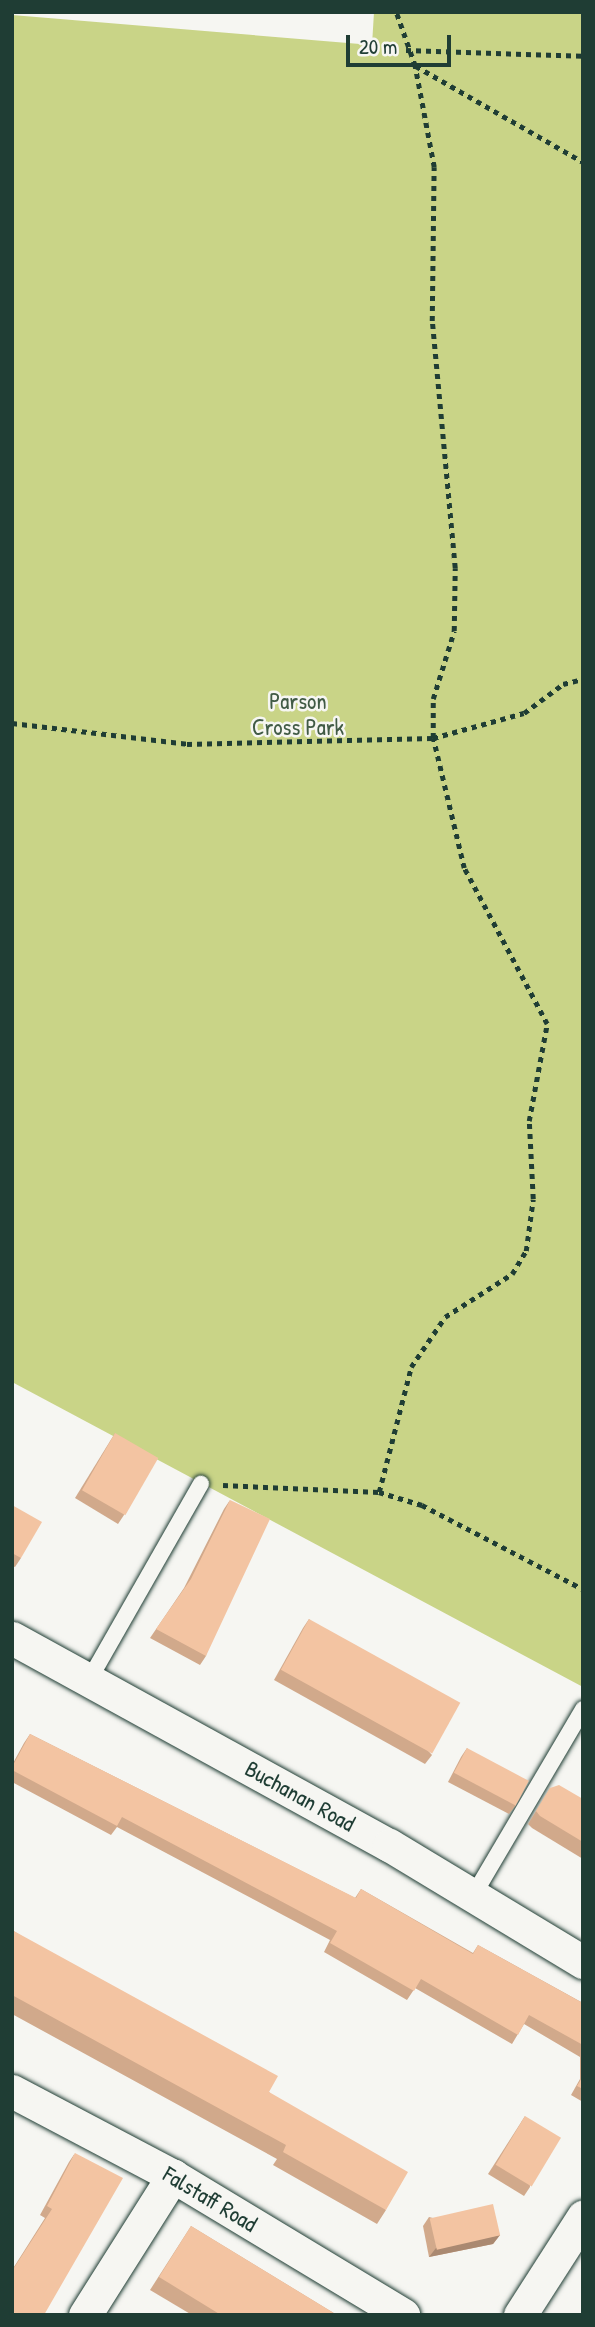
<!DOCTYPE html>
<style>
body{margin:0}
#map{position:relative;width:595px;height:2327px;overflow:hidden;background:#f6f6f2;font-family:"Patrick Hand",sans-serif}
div>[style]{position:absolute}
.green>*{inset:0;background:#c9d487}
.path>*{height:4.5px;margin-top:-2.25px;transform-origin:0;background:repeating-linear-gradient(90deg,#1f3d34 0 5px,transparent 0 10px)}
.roads{filter:drop-shadow(0 0 2px #1f3d34) drop-shadow(0 0 2px #1f3d34)}
.service>*{height:16px;margin:-8px;padding:0 8px;transform-origin:8px;border-radius:8px;background:#f6f6f2}
.minor>*{height:33px;margin:-16.5px;padding:0 16.5px;transform-origin:16.5px;border-radius:16.5px;background:#f6f6f2}
.wall>*{inset:0;background:#d1a98b}
.shaded-wall>*{inset:0;background:#aa8971}
.building>*{inset:0;background:#f3c4a2;transform-origin:0 0}
span{translate:-50% -50%;white-space:nowrap;text-align:center;line-height:1.15;-webkit-text-stroke:5px #f6f6f2;paint-order:stroke}
.park-label{font-size:23px;color:#415b45}
.street-label{font-size:23px;color:#1f3d34}
.frame{position:absolute;inset:0;border:14px solid #1f3d34;pointer-events:none}
.scale{position:absolute;left:346px;top:35px;width:105px;height:32px;box-sizing:border-box;border:4px solid #1f3d34;border-top:0;padding-left:9px;font-size:21px;line-height:24px;white-space:nowrap;color:#1f3d34;-webkit-text-stroke:5px #f6f6f2;paint-order:stroke}
</style>
<div id="map">
<div class="green">
<div style="clip-path:polygon(374px 12px,583px 12px,583px 1687px,12px 1382px,12px 15px,372px 45px)"></div>
</div>
<div class="path">
<div style="left:406px;top:50px;width:177px;rotate:1.9deg"></div>
<div style="left:416px;top:66px;width:193px;rotate:29.9deg"></div>
<div style="left:12px;top:723px;width:176px;rotate:6.8deg"></div>
<div style="left:187px;top:744px;width:246px;rotate:-1.4deg"></div>
<div style="left:433px;top:738px;width:94px;rotate:-15.4deg"></div>
<div style="left:524px;top:713px;width:49px;rotate:-36.6deg"></div>
<div style="left:563px;top:684px;width:21px;rotate:-14deg"></div>
<div style="left:223px;top:1485px;width:156px;rotate:2.6deg"></div>
<div style="left:379px;top:1492px;width:45px;rotate:16.8deg"></div>
<div style="left:422px;top:1505px;width:182px;rotate:27.6deg"></div>
<div style="left:379px;top:1492px;width:129px;rotate:-75.6deg"></div>
<div style="left:411px;top:1367px;width:60px;rotate:-55.8deg"></div>
<div style="left:445px;top:1317px;width:80px;rotate:-32.7deg"></div>
<div style="left:512px;top:1274px;width:27px;rotate:-59deg"></div>
<div style="left:526px;top:1251px;width:52px;rotate:-82.3deg"></div>
<div style="left:533px;top:1199px;width:78px;rotate:-92.9deg"></div>
<div style="left:529px;top:1121px;width:99px;rotate:-79.5deg"></div>
<div style="left:547px;top:1024px;width:177px;rotate:-118deg"></div>
<div style="left:464px;top:868px;width:134px;rotate:-103.4deg"></div>
<div style="left:433px;top:738px;width:39px;rotate:-90deg"></div>
<div style="left:433px;top:699px;width:71px;rotate:-72.8deg"></div>
<div style="left:454px;top:631px;width:63px;rotate:-89.1deg"></div>
<div style="left:455px;top:568px;width:248px;rotate:-95.3deg"></div>
<div style="left:432px;top:321px;width:154px;rotate:-89.3deg"></div>
<div style="left:434px;top:167px;width:103px;rotate:-100.7deg"></div>
<div style="left:415px;top:66px;width:57px;rotate:-109.4deg"></div>
</div>
<div class="roads">
<div class="service">
<div style="left:89px;top:1680px;width:226px;rotate:-60.3deg"></div>
<div style="left:473px;top:1896px;width:217px;rotate:-59.5deg"></div>
</div>
<div class="minor">
<div style="left:12px;top:1638px;width:430px;rotate:28.8deg"></div>
<div style="left:389px;top:1845px;width:227px;rotate:31.1deg"></div>
<div style="left:12px;top:2091px;width:182px;rotate:27.8deg"></div>
<div style="left:173px;top:2176px;width:269px;rotate:31.1deg"></div>
<div style="left:85px;top:2315px;width:165px;rotate:-57.7deg"></div>
<div style="left:520px;top:2315px;width:117px;rotate:-57.3deg"></div>
</div>
</div>
<div class="wall">
<div style="clip-path:polygon(115px 1433px,124px 1515px,118px 1524px,75px 1498px)"></div>
<div style="clip-path:polygon(230px 1500px,206px 1656px,200px 1665px,150px 1638px,184px 1588px,224px 1509px)"></div>
<div style="clip-path:polygon(12px 1505px,21px 1558px,15px 1567px,12px 1566px)"></div>
<div style="clip-path:polygon(309px 1619px,432px 1755px,425px 1764px,274px 1680px,303px 1628px)"></div>
<div style="clip-path:polygon(30px 1734px,355px 1898px,361px 1889px,473px 1953px,478px 1945px,583px 2003px,583px 2102px,571px 2095px,580px 2079px,580px 2057px,524px 2024px,512px 2044px,415px 1988px,407px 2000px,324px 1952px,330px 1940px,117px 1827px,111px 1835px,12px 1782px,12px 1765px,24px 1743px)"></div>
<div style="clip-path:polygon(467px 1748px,516px 1805px,509px 1814px,448px 1782px,461px 1757px)"></div>
<div style="clip-path:polygon(550px 1788px,583px 1799px,583px 1859px,532px 1828px,528px 1824px)"></div>
<div style="clip-path:polygon(12px 1930px,269px 2092px,386px 2210px,377px 2224px,273px 2165px,277px 2159px,12px 2014px)"></div>
<div style="clip-path:polygon(525px 2116px,530px 2187px,524px 2196px,488px 2174px)"></div>
<div style="clip-path:polygon(75px 2153px,12px 2315px,12px 2270px,45px 2218px,40px 2215px,69px 2162px)"></div>
<div style="clip-path:polygon(429px 2217px,500px 2235px,493px 2244px,429px 2257px,423px 2226px)"></div>
<div style="clip-path:polygon(191px 2226px,337px 2315px,192px 2315px,150px 2290px)"></div>
</div>
<div class="shaded-wall">
<div style="clip-path:polygon(500px 2235px,493px 2244px,429px 2257px,436px 2248px)"></div>
</div>
<div class="building">
<div style="left:115px;top:1433px;width:50px;height:66px;rotate:30deg"></div>
<div style="clip-path:polygon(230px 1500px,270px 1519px,206px 1656px,156px 1629px,191px 1579px)"></div>
<div style="clip-path:polygon(12px 1505px,42px 1522px,21px 1558px,12px 1553px)"></div>
<div style="left:309px;top:1619px;width:173px;height:58px;rotate:29deg"></div>
<div style="clip-path:polygon(30px 1734px,356px 1898px,361px 1889px,473px 1954px,478px 1945px,579px 2001px,583px 2003px,583px 2045px,529px 2015px,518px 2035px,421px 1979px,414px 1991px,330px 1943px,337px 1931px,122px 1817px,117px 1826px,12px 1770px,12px 1767px)"></div>
<div style="left:467px;top:1748px;width:70px;height:28px;rotate:28deg"></div>
<div style="clip-path:polygon(559px 1785px,583px 1799px,583px 1842px,540px 1816px,536px 1811px,550px 1788px)"></div>
<div style="clip-path:polygon(12px 1930px,278px 2076px,269px 2092px,408px 2172px,386px 2210px,283px 2152px,286px 2145px,12px 1995px)"></div>
<div style="clip-path:polygon(583px 2076px,583px 2089px,577px 2086px)"></div>
<div style="left:525px;top:2116px;width:42px;height:57px;rotate:31deg"></div>
<div style="clip-path:polygon(75px 2153px,123px 2178px,44px 2315px,12px 2315px,12px 2271px,52px 2209px,47px 2206px)"></div>
<div style="left:493px;top:2204px;width:32px;height:65px;rotate:77deg"></div>
<div style="clip-path:polygon(191px 2226px,337px 2315px,221px 2315px,159px 2277px)"></div>
</div>
<div class="park-label">
<span style="left:298px;top:714px">Parson<br>Cross Park</span>
</div>
<div class="street-label">
<span style="left:300px;top:1796px;rotate:29deg">Buchanan Road</span>
<span style="left:210px;top:2199px;rotate:31deg">Falstaff Road</span>
</div>
<div class="frame"></div>
<div class="scale">20 m</div>
</div>
